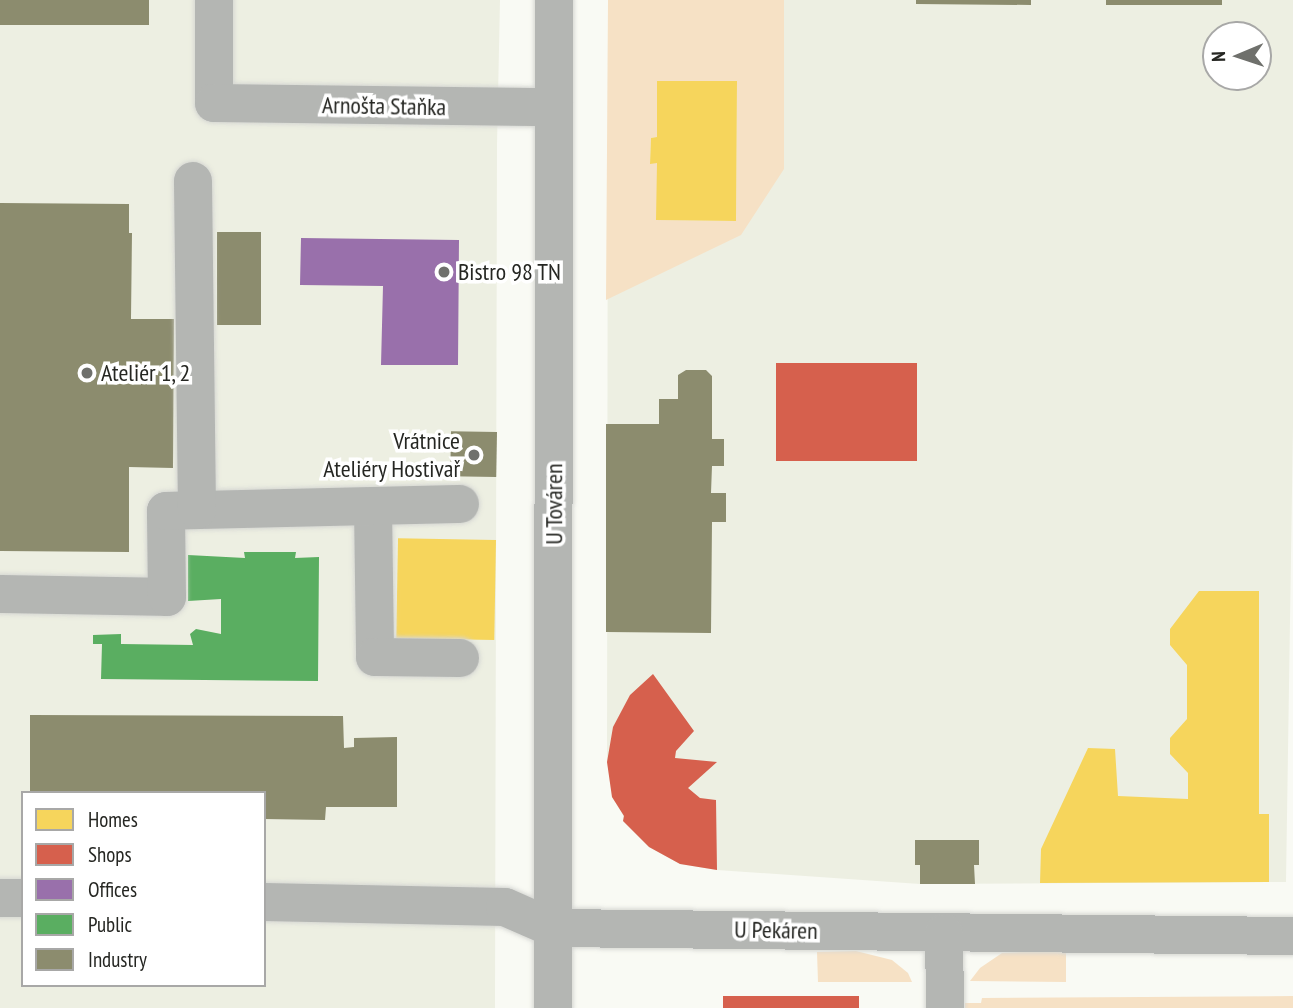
<!DOCTYPE html>
<meta charset="utf-8">
<style>
body{margin:0}
#map{position:relative;width:1293px;height:1008px;overflow:hidden;background:#f9faf4;font-family:"PT Sans Narrow",sans-serif}
div>[style]{position:absolute}
.built>*{inset:0;background:#edefe2}
.green>*{inset:0;background:#f6e1c5}
.homes>*{inset:0;background:#f6d55c;transform-origin:0 0}
.shops>*{inset:0;background:#d6604d;transform-origin:0 0}
.offices>*{inset:0;background:#9970ab}
.public>*{inset:0;background:#5aae61}
.industry>*{inset:0;background:#8c8c6e;transform-origin:0 0}
.roads{filter:drop-shadow(0 0 2px #d6d7d3) drop-shadow(0 0 2px #d6d7d3)}
.minor>*{height:38px;margin:-19px;padding:0 19px;transform-origin:19px;border-radius:19px;background:#b4b6b3}
.dots>*{width:19px;height:19px;translate:-50% -50%;box-sizing:border-box;border:4px solid #fff;border-radius:50%}
span{translate:-50% -50%;white-space:nowrap;text-align:center;line-height:1.15;-webkit-text-stroke:7px #fff;paint-order:stroke}
.street-label{font-size:24px;color:#252622}
.poi-label{font-size:24px;color:#252622}
.left{translate:0 -50%;text-align:left}
.right{translate:-100% -50%;text-align:right}
.legend{position:absolute;left:21px;top:791px;width:245px;height:196px;box-sizing:border-box;background:#fff;border:2px solid #a8a8a7;margin:0;padding:9px 12px;list-style:none;font-size:21px;color:#252622}
.legend li{display:flex;align-items:center;gap:14px;height:35px}
.legend b{width:35px;border:2px solid #a8a8a7}
.north{position:absolute;left:1202px;top:21px;width:70px;height:70px;box-sizing:border-box;background:#fff;border:2px solid #a8a8a7;border-radius:50%;rotate:268deg;font-size:19px;font-weight:700;line-height:28px;text-align:center;color:#252622}
.north::after{content:'';display:block;margin:auto;width:24px;height:32px;background:#6f706c;clip-path:polygon(50% 0,100% 100%,50% 72%,0 100%)}
</style>
<div id="map">
<div class="built">
<div style="clip-path:polygon(evenodd,0 0,500px 0,497px 145px,495px 1008px,0 1008px,0 0,23px 793px,264px 793px,264px 985px,23px 985px,23px 793px)"></div>
<div style="clip-path:polygon(evenodd,608px 0,1293px 0,1293px 426px,1286px 882px,920px 884px,717px 870px,680px 864px,649px 847px,623px 821px,623px 815px,612px 797px,607px 762px,608px 0,1216px 35px,1258px 35px,1258px 77px,1216px 77px,1216px 35px)"></div>
</div>
<div class="green">
<div style="clip-path:polygon(evenodd,608px 0,784px 0,784px 169px,741px 235px,606px 300px,608px 0,658px 81px,737px 81px,736px 221px,657px 220px,657px 163px,650px 163px,651px 138px,657px 137px,658px 81px)"></div>
<div style="clip-path:polygon(1066px 950px,1066px 982px,970px 981px,980px 968px,1002px 953px)"></div>
<div style="clip-path:polygon(856px 951px,892px 960px,908px 973px,912px 982px,818px 982px,817px 952px)"></div>
<div style="clip-path:polygon(1293px 996px,1293px 1008px,965px 1008px,965px 1003px,981px 1003px,982px 998px)"></div>
</div>
<div class="homes">
<div style="clip-path:polygon(657px 81px,737px 81px,736px 221px,656px 220px,657px 163px,650px 164px,651px 138px,657px 137px)"></div>
<div style="left:496px;top:540px;width:100px;height:98px;rotate:91deg"></div>
<div style="clip-path:polygon(1199px 591px,1259px 591px,1259px 814px,1269px 814px,1269px 882px,1040px 883px,1041px 849px,1088px 748px,1115px 749px,1118px 796px,1188px 799px,1188px 773px,1170px 754px,1170px 738px,1187px 719px,1187px 665px,1170px 645px,1170px 629px)"></div>
</div>
<div class="shops">
<div style="left:776px;top:363px;width:141px;height:98px"></div>
<div style="clip-path:polygon(653px 674px,694px 731px,676px 751px,675px 758px,717px 762px,688px 788px,700px 798px,716px 800px,717px 870px,680px 864px,649px 847px,623px 821px,624px 816px,612px 797px,607px 762px,613px 727px,630px 695px)"></div>
<div style="left:859px;top:996px;width:12px;height:136px;rotate:90deg"></div>
</div>
<div class="offices">
<div style="clip-path:polygon(301px 238px,459px 240px,458px 365px,381px 365px,383px 286px,300px 285px)"></div>
</div>
<div class="public">
<div style="clip-path:polygon(244px 552px,296px 552px,295px 558px,319px 557px,318px 681px,101px 679px,102px 644px,93px 644px,93px 635px,121px 634px,121px 644px,193px 645px,190px 634px,196px 629px,221px 634px,221px 599px,188px 601px,188px 555px,245px 558px)"></div>
</div>
<div class="industry">
<div style="left:0;top:0;width:149px;height:25px"></div>
<div style="clip-path:polygon(916px 0,1031px 0,1031px 5px,916px 4px)"></div>
<div style="left:1106px;top:0;width:116px;height:5px"></div>
<div style="clip-path:polygon(0 203px,129px 204px,129px 233px,132px 233px,131px 319px,174px 319px,173px 468px,129px 467px,129px 552px,0 551px)"></div>
<div style="left:217px;top:232px;width:44px;height:93px"></div>
<div style="clip-path:polygon(686px 370px,706px 370px,712px 376px,712px 439px,724px 439px,724px 466px,712px 466px,711px 493px,726px 493px,726px 522px,712px 522px,711px 633px,606px 632px,606px 424px,659px 424px,659px 399px,678px 399px,678px 375px)"></div>
<div style="left:497px;top:432px;width:45px;height:46px;rotate:91deg"></div>
<div style="clip-path:polygon(30px 715px,343px 716px,344px 748px,354px 747px,354px 738px,397px 737px,397px 807px,326px 807px,325px 820px,264px 819px,264px 793px,30px 793px)"></div>
<div style="clip-path:polygon(915px 840px,979px 840px,979px 865px,974px 865px,975px 884px,920px 884px,920px 865px,915px 865px)"></div>
</div>
<div class="roads">
<div class="minor">
<div style="left:214px;top:0;width:103px;rotate:90deg"></div>
<div style="left:214px;top:103px;width:340px;rotate:0.7deg"></div>
<div style="left:373px;top:507px;width:150px;rotate:89.2deg"></div>
<div style="left:375px;top:657px;width:85px;rotate:0.7deg"></div>
<div style="left:197px;top:510px;width:263px;rotate:-1.3deg"></div>
<div style="left:0;top:594px;width:167px;rotate:1deg"></div>
<div style="left:167px;top:597px;width:86px;rotate:-90.7deg"></div>
<div style="left:166px;top:511px;width:31px;rotate:-2deg"></div>
<div style="left:197px;top:510px;width:329px;rotate:-90.7deg"></div>
<div style="left:0;top:898px;width:23px"></div>
<div style="left:264px;top:902px;width:241px;rotate:1.2deg"></div>
<div style="left:505px;top:907px;width:52px;rotate:23.6deg"></div>
<div style="left:553px;top:928px;width:740px;rotate:0.62deg"></div>
<div style="left:944px;top:933px;width:75px;rotate:89.2deg"></div>
<div style="left:553px;top:1008px;width:1008px;rotate:-89.94deg"></div>
</div>
</div>
<div class="dots">
<div style="left:444px;top:272px;background:#6f706c"></div>
<div style="left:87px;top:373px;background:#6f706c"></div>
<div style="left:474px;top:455px;background:#6f706c"></div>
</div>
<div class="street-label">
<span style="left:384px;top:106px;rotate:1deg">Arnošta Staňka</span>
<span style="left:554px;top:504px;rotate:-90deg">U Továren</span>
<span style="left:776px;top:930px;rotate:1deg">U Pekáren</span>
</div>
<div class="poi-label">
<span class="left" style="left:458px;top:272px">Bistro 98 TN</span>
<span class="left" style="left:101px;top:373px">Ateliér 1, 2</span>
<span class="right" style="left:460px;top:455px">Vrátnice<br>Ateliéry Hostivař</span>
</div>
<ul class="legend">
<li><b style="height:19px;background:#f6d55c"></b>Homes</li>
<li><b style="height:19px;background:#d6604d"></b>Shops</li>
<li><b style="height:19px;background:#9970ab"></b>Offices</li>
<li><b style="height:19px;background:#5aae61"></b>Public</li>
<li><b style="height:19px;background:#8c8c6e"></b>Industry</li>
</ul>
<div class="north">N</div>
</div>
